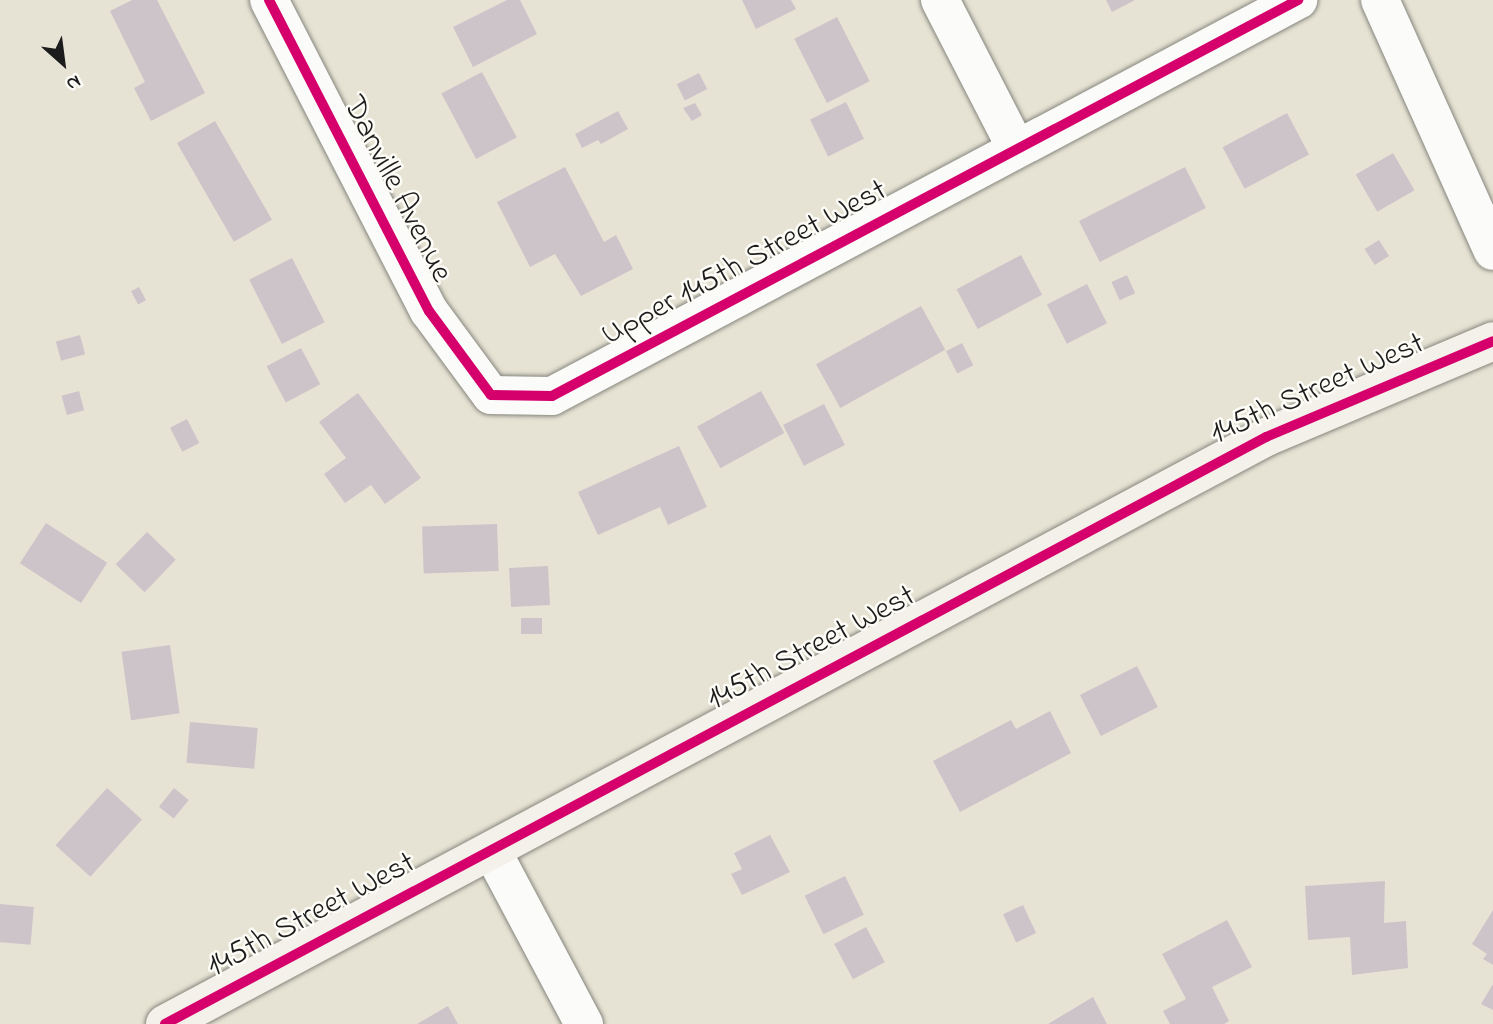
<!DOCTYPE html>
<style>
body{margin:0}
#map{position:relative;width:1493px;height:1024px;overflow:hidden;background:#e6e3d4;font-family:"Indie Flower",sans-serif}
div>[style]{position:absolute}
.building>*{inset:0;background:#cdc4ca;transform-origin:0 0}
.roads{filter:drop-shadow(0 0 2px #87867e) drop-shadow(0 0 2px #87867e)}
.street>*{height:38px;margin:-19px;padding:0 19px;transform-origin:19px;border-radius:19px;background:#fbfbf9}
.secondary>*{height:38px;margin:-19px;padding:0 19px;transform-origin:19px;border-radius:19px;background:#f4f1ea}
.cycleway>*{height:10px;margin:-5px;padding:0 5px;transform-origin:5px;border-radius:5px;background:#d6006c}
span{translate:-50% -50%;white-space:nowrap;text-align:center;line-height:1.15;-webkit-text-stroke:5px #fdfcf7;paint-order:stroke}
.street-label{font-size:32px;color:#1c1c1c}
.north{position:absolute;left:28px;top:28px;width:70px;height:70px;-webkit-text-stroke:5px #fdfcf7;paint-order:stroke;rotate:152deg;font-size:19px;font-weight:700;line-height:28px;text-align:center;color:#1c1c1c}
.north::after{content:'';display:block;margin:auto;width:24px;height:32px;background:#1c1c1c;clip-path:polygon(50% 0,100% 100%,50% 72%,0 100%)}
</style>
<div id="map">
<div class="building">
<div style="clip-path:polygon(132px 0,157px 0,205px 93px,151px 121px,134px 88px,145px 82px,110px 11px)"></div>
<div style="clip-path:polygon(507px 0,520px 0,537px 34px,473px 67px,453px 27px)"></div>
<div style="clip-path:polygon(742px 0,791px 0,796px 9px,756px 29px)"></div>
<div style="clip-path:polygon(1106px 0,1135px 0,1112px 12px)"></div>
<div style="left:837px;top:17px;width:72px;height:48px;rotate:63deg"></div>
<div style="left:482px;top:72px;width:74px;height:46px;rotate:62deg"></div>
<div style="left:699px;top:73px;width:18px;height:25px;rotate:63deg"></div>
<div style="left:846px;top:102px;width:41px;height:40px;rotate:64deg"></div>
<div style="clip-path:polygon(695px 103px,702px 115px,692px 121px,683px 108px)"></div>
<div style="clip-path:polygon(618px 111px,628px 129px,601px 144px,598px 140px,582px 148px,575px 134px)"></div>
<div style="left:1287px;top:113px;width:47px;height:73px;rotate:62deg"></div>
<div style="left:215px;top:121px;width:114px;height:44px;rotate:60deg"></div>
<div style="left:1393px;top:153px;width:43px;height:43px;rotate:60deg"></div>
<div style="clip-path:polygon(565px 167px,604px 242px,616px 235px,633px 269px,581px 296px,555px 254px,530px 267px,497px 202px)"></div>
<div style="left:1185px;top:167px;width:46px;height:119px;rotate:63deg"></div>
<div style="left:1379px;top:240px;width:19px;height:17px;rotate:58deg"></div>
<div style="left:1021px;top:255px;width:45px;height:73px;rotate:62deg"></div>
<div style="left:292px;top:258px;width:72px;height:48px;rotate:63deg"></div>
<div style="left:1127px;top:275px;width:20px;height:17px;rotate:66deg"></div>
<div style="left:1087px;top:284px;width:44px;height:45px;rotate:63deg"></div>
<div style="left:139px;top:287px;width:15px;height:9px;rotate:62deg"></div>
<div style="left:921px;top:306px;width:50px;height:120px;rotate:61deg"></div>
<div style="left:80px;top:335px;width:20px;height:25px;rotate:75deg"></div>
<div style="left:962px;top:343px;width:25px;height:18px;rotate:63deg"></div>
<div style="left:301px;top:348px;width:41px;height:39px;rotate:62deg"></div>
<div style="left:79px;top:391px;width:20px;height:18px;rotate:75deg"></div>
<div style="left:761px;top:391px;width:48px;height:73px;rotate:61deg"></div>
<div style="clip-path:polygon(358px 393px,421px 478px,385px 504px,371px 485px,345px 503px,324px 474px,346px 458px,319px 422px)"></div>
<div style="left:824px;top:404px;width:46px;height:46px;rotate:63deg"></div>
<div style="left:187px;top:419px;width:27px;height:19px;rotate:63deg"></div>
<div style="clip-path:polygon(679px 446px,707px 507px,668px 525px,660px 507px,598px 535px,578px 492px)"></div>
<div style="left:46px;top:523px;width:73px;height:48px;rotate:33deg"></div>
<div style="left:497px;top:524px;width:47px;height:75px;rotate:88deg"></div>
<div style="left:147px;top:532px;width:40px;height:45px;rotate:44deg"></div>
<div style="left:548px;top:566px;width:39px;height:39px;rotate:87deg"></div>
<div style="left:521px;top:618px;width:21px;height:16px"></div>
<div style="left:170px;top:645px;width:69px;height:49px;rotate:82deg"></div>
<div style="left:1137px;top:666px;width:46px;height:64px;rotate:63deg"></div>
<div style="clip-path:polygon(1050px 711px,1071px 753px,960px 812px,933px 761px,1011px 720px,1016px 729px)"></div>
<div style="left:190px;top:722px;width:68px;height:41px;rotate:5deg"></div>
<div style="left:107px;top:788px;width:47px;height:77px;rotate:42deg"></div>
<div style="left:174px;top:788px;width:19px;height:24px;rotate:39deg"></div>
<div style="clip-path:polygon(770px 835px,790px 872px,742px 895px,731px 874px,742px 869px,734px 853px)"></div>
<div style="left:845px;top:876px;width:43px;height:45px;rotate:64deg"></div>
<div style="clip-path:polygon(1385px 881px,1384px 923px,1406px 921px,1408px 968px,1352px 975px,1350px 937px,1308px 940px,1305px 886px)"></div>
<div style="left:0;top:904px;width:34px;height:38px;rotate:5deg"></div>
<div style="left:1023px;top:905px;width:31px;height:22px;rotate:65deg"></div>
<div style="clip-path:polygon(1493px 910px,1493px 965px,1483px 959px,1487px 954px,1472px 944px)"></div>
<div style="clip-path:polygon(1227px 920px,1252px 967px,1212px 987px,1229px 1021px,1224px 1024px,1170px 1024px,1163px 1011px,1186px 999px,1162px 954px)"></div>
<div style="left:866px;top:927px;width:40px;height:36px;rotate:62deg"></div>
<div style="clip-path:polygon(1493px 984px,1493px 1010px,1481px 1004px)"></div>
<div style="clip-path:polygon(1093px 997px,1107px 1024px,1048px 1024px)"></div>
<div style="clip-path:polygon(448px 1006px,458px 1024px,417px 1024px)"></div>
</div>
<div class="roads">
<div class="street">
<div style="left:269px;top:0;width:350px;rotate:62.8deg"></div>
<div style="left:429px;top:311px;width:104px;rotate:53.6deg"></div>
<div style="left:491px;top:395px;width:61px;rotate:0.9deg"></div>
<div style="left:552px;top:396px;width:845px;rotate:-27.96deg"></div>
<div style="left:940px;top:0;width:166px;rotate:62.8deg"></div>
<div style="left:1380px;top:0;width:275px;rotate:65.8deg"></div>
<div style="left:492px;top:851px;width:196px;rotate:62deg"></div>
</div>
<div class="secondary">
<div style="left:165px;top:1024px;width:1248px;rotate:-28.06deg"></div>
<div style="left:1266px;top:437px;width:246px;rotate:-22.9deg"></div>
</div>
</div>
<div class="cycleway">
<div style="left:269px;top:0;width:350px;rotate:62.8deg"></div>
<div style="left:429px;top:311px;width:104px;rotate:53.6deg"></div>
<div style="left:491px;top:395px;width:61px;rotate:0.9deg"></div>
<div style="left:552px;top:396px;width:845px;rotate:-27.96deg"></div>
<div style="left:165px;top:1024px;width:1248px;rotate:-28.06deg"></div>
<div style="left:1266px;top:437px;width:246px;rotate:-22.9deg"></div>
</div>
<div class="street-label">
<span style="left:396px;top:190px;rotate:63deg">Danville Avenue</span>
<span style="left:745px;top:264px;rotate:-28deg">Upper 145th Street West</span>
<span style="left:1318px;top:390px;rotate:-24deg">145th Street West</span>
<span style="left:812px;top:649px;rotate:-28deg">145th Street West</span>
<span style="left:312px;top:916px;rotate:-28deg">145th Street West</span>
</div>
<div class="north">N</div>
</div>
